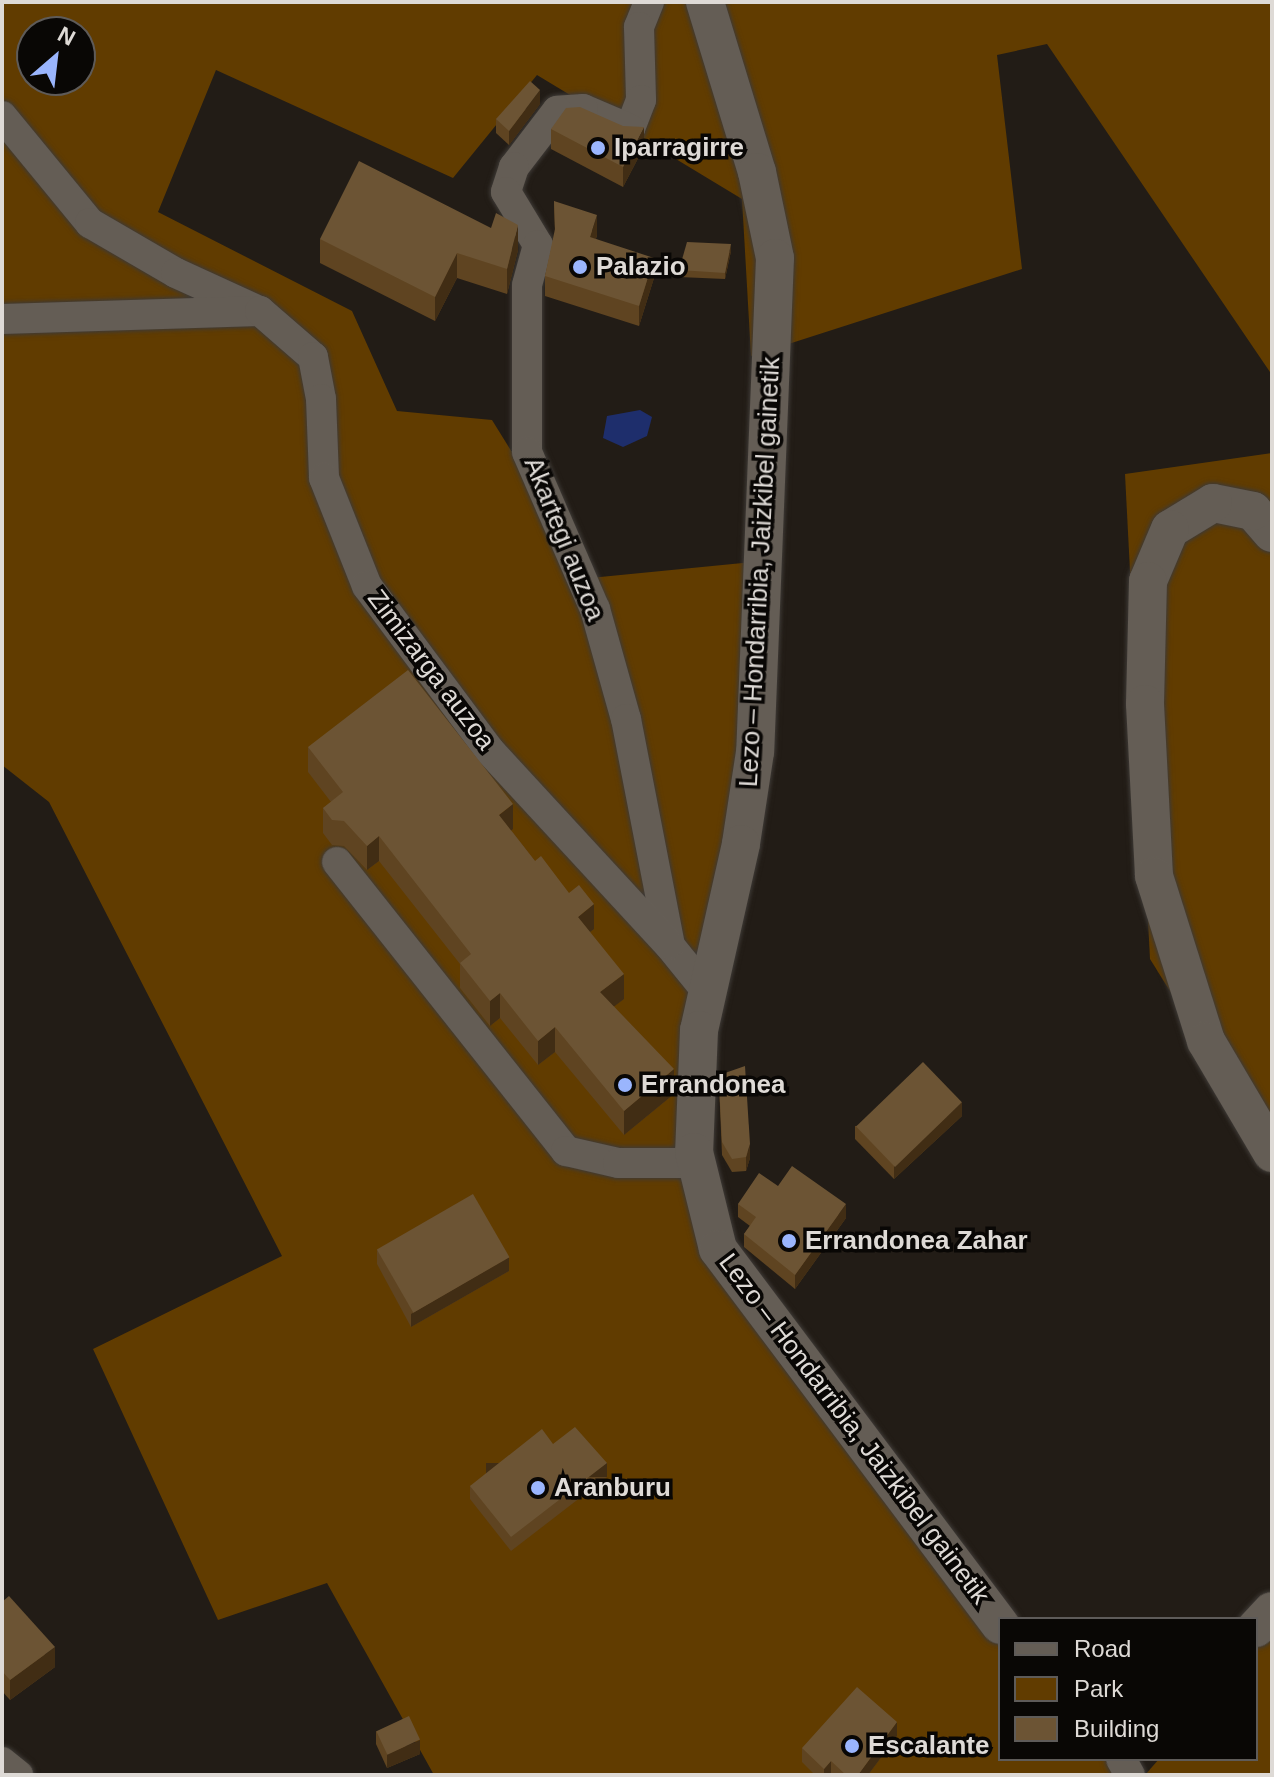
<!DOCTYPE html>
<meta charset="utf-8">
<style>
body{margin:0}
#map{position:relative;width:1274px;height:1777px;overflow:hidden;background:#221c16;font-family:Helvetica,sans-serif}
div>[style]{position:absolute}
.green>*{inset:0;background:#613c00}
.water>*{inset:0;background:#1e2e6c}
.roads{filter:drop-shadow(0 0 2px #3e3a36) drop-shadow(0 0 2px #3e3a36)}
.minor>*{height:30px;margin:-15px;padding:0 15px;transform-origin:15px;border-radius:15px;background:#645d55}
.tertiary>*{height:38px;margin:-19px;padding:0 19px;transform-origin:19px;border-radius:19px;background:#645d55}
.wall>*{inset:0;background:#5f4421}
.shaded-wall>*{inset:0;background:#412d14;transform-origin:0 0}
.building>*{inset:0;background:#6c5434;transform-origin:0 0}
.dots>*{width:22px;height:22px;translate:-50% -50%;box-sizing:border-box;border:4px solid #090705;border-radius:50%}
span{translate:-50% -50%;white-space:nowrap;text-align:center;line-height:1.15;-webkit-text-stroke:7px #090705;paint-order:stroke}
.poi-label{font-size:26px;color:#dedad6;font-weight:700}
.left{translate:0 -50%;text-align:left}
.street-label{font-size:26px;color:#dedad6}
.frame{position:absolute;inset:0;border:4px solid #dedad6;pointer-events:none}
.legend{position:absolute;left:998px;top:1617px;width:260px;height:144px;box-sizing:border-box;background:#090705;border:2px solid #5e5b59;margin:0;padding:10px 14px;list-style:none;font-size:24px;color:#dedad6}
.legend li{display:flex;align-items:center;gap:16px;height:40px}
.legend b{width:40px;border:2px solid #5e5b59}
.north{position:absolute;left:16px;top:16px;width:80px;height:80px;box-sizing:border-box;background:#090705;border:2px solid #5e5b59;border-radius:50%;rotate:28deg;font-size:22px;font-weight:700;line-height:32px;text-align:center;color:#dedad6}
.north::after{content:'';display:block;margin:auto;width:28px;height:36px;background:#9ab5fd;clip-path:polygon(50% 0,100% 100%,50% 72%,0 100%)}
</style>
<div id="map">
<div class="green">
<div style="clip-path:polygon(evenodd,2px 2px,1272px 2px,1272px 375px,1047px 44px,997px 55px,1022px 269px,751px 356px,742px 199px,537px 75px,453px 178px,216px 70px,158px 212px,352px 311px,397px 411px,492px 420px,590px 578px,763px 561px,693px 1198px,1000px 1619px,1000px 1759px,1116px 1759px,1128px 1775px,434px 1775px,327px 1583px,218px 1620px,93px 1349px,282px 1256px,49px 802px,2px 765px,2px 2px,32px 32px,80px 32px,80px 80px,32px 80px,32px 32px)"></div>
<div style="clip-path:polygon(1272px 453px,1272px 1155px,1150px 959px,1125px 474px)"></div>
<div style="clip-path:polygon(1272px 1625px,1272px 1775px,1145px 1775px,1159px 1759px,1256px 1759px,1256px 1644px)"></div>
</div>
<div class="water">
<div style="clip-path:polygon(640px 410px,652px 417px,647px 436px,623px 447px,603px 438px,607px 416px)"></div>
</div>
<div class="roads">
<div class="minor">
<div style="left:649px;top:2px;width:27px;rotate:112deg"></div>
<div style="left:639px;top:27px;width:73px;rotate:88.4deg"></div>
<div style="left:641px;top:100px;width:31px;rotate:111deg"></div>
<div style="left:630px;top:129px;width:51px;rotate:-156.9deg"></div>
<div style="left:583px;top:109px;width:26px;rotate:176deg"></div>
<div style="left:557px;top:111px;width:71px;rotate:127.5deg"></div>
<div style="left:514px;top:167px;width:26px;rotate:108deg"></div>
<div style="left:506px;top:192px;width:62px;rotate:58.9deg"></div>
<div style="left:538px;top:245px;width:41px;rotate:105.4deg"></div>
<div style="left:527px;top:285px;width:167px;rotate:90deg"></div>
<div style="left:527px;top:452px;width:171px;rotate:66.6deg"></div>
<div style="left:595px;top:609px;width:114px;rotate:74.3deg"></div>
<div style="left:626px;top:719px;width:231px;rotate:79deg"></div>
<div style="left:670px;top:946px;width:55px;rotate:50.9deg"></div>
<div style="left:2px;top:116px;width:139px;rotate:50.6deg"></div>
<div style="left:90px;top:223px;width:99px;rotate:30.2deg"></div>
<div style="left:176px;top:273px;width:87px;rotate:24.5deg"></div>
<div style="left:2px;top:319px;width:258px;rotate:-1.8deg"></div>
<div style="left:260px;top:311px;width:70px;rotate:41deg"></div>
<div style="left:313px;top:357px;width:43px;rotate:79.2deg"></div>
<div style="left:321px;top:399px;width:79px;rotate:87.8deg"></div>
<div style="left:324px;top:478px;width:116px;rotate:68.3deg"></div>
<div style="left:367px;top:586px;width:206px;rotate:53.3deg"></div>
<div style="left:490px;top:751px;width:263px;rotate:47.3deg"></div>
<div style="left:337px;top:862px;width:369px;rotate:51.6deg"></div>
<div style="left:566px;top:1151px;width:53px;rotate:13deg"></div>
<div style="left:618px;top:1163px;width:78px"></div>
<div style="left:1121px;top:1759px;width:18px;rotate:61deg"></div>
<div style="left:2px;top:1762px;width:21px;rotate:39deg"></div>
</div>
<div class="tertiary">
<div style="left:705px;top:2px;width:178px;rotate:73deg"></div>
<div style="left:757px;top:172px;width:88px;rotate:78.2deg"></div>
<div style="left:775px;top:258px;width:494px;rotate:92.3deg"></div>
<div style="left:755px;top:752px;width:93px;rotate:98.7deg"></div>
<div style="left:741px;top:844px;width:191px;rotate:102.7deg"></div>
<div style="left:699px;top:1030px;width:122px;rotate:92.3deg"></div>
<div style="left:694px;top:1152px;width:100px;rotate:76.1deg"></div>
<div style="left:718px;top:1249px;width:470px;rotate:53.1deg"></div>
<div style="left:1272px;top:533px;width:29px;rotate:-131deg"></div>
<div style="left:1253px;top:511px;width:41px;rotate:-168.7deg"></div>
<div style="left:1213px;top:503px;width:50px;rotate:148.8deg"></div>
<div style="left:1170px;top:529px;width:56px;rotate:112.9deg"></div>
<div style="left:1148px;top:581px;width:123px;rotate:91.4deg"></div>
<div style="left:1145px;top:704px;width:172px;rotate:87deg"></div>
<div style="left:1154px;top:876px;width:173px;rotate:72.5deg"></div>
<div style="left:1206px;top:1041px;width:130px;rotate:59.5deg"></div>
<div style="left:1256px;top:1628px;width:23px;rotate:-47deg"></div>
</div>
</div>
<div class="wall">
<div style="clip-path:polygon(540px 104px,509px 145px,496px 133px,496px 119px)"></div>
<div style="clip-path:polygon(551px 129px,644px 147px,623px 187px,551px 149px)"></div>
<div style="clip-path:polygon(554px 201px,597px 235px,596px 239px,654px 278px,639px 326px,545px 296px,545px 276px,555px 233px)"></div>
<div style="clip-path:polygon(320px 239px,518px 250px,507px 294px,457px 278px,435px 321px,320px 263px)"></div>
<div style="clip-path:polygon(731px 251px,725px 279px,679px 277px,679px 270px)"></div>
<div style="clip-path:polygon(308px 747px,513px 829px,511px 830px,535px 861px,594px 929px,590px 932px,624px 999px,614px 1006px,674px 1094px,624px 1135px,555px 1052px,538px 1065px,500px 1018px,490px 1026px,460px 988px,460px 964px,379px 861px,367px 870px,344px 846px,332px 845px,323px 833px,323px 808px,331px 802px,308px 772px)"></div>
<div style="clip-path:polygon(719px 1084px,750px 1158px,746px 1171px,732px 1172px,722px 1155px)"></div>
<div style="clip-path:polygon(962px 1116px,894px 1179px,855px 1139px,855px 1126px)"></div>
<div style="clip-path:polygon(778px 1186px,846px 1218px,795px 1289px,744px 1247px,744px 1234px,750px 1226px,738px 1217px,738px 1204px)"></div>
<div style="clip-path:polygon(377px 1250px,509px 1271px,411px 1327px,377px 1264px)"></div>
<div style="clip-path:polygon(553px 1444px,607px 1477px,511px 1551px,470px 1499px,470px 1486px)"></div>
<div style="clip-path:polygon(2px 1602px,55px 1667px,10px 1700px,2px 1691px)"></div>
<div style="clip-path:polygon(376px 1731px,420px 1754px,387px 1768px,376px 1744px)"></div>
<div style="clip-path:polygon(897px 1736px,868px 1775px,815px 1775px,802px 1762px,802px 1748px)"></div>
</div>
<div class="shaded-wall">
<div style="clip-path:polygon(540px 90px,540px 104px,509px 145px,509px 131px)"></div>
<div style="clip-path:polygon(644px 127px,644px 147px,623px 187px,623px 167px)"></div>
<div style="clip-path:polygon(597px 215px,597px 235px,590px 257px,590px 237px)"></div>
<div style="clip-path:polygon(518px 225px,518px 250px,507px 294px,507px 269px)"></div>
<div style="clip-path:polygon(731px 244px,731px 251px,725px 279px,725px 273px)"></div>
<div style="clip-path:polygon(457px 253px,457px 278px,435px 321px,435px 297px)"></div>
<div style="clip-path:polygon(654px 258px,654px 278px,639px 326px,639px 306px)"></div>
<div style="clip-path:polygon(513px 804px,513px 829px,499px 840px,499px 815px)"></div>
<div style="clip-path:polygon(379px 836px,379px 861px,367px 870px,367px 846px)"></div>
<div style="clip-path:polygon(594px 904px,594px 929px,578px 941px,578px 917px)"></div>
<div style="clip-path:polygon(624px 974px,624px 999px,600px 1017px,600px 992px)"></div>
<div style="clip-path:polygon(500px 993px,500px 1018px,490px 1026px,490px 1001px)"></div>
<div style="clip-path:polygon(555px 1027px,555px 1052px,538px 1065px,538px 1041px)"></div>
<div style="clip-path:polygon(674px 1069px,674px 1094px,624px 1135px,624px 1111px)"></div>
<div style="clip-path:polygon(962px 1102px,962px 1116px,894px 1179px,894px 1166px)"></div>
<div style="clip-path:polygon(750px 1144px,750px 1158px,746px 1171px,746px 1157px)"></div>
<div style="clip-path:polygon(846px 1204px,846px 1218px,795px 1289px,795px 1275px)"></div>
<div style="clip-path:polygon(509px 1257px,509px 1271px,411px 1327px,411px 1314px)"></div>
<div style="left:607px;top:1463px;width:14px;height:121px;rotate:90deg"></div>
<div style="clip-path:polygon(55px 1647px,55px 1667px,10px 1700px,10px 1680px)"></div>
<div style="clip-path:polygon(897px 1722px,897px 1736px,868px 1775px,858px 1775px)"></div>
<div style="clip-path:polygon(420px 1740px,420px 1754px,387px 1768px,387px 1754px)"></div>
<div style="clip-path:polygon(831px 1761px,831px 1775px,824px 1775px,824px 1769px)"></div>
</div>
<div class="building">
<div style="clip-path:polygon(530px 81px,540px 90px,509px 131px,496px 119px)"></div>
<div style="clip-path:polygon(580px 107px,623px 126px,644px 127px,623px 167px,551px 129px,566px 108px)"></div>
<div style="clip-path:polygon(359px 161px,491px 228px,496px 213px,518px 225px,507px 269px,457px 253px,435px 297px,320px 239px)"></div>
<div style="clip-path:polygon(554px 201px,597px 215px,590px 237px,654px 258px,639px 306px,545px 276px,555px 229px)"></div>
<div style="clip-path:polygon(687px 242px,731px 244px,725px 273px,679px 270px)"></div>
<div style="clip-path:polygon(408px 670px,513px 804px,499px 815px,535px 861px,541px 856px,569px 893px,579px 885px,594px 904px,578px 917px,624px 974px,600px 992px,674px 1069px,624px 1111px,555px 1027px,538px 1041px,500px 993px,490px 1001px,460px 963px,471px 954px,379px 836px,367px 846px,344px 821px,332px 820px,323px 808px,343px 792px,308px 747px)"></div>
<div style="left:923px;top:1062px;width:56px;height:93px;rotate:46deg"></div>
<div style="clip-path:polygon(745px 1066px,750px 1144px,746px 1157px,732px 1159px,722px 1142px,719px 1084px,725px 1073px)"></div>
<div style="clip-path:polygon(792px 1166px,846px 1204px,795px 1275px,744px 1234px,756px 1217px,738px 1204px,759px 1173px,778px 1186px)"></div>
<div style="left:473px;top:1194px;width:73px;height:111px;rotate:60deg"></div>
<div style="clip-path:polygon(575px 1427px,607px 1463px,511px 1537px,470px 1486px,542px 1429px,553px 1444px)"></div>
<div style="clip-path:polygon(9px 1596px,55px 1647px,10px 1680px,2px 1671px,2px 1602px)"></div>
<div style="clip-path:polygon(857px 1687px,897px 1722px,858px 1775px,846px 1775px,831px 1761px,824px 1769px,802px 1748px)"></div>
<div style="left:409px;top:1716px;width:26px;height:36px;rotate:65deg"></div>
</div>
<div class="dots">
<div style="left:598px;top:148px;background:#9ab5fd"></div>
<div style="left:580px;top:267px;background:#9ab5fd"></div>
<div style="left:625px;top:1085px;background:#9ab5fd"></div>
<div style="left:789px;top:1241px;background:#9ab5fd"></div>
<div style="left:538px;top:1488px;background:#9ab5fd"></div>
<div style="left:852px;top:1746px;background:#9ab5fd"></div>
</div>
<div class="poi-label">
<span class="left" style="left:614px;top:148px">Iparragirre</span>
<span class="left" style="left:596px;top:267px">Palazio</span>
<span class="left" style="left:641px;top:1085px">Errandonea</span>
<span class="left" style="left:805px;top:1241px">Errandonea Zahar</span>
<span class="left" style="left:554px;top:1488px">Aranburu</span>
<span class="left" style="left:868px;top:1746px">Escalante</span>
</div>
<div class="street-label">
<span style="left:564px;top:539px;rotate:68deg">Akartegi auzoa</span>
<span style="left:760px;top:572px;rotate:-87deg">Lezo – Hondarribia, Jaizkibel gainetik</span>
<span style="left:431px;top:670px;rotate:53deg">Zimizarga auzoa</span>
<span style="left:854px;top:1429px;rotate:53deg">Lezo – Hondarribia, Jaizkibel gainetik</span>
</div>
<div class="frame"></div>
<ul class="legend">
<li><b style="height:10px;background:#645d55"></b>Road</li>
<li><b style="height:22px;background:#613c00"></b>Park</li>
<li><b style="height:22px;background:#6c5434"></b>Building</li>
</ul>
<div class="north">N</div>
</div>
